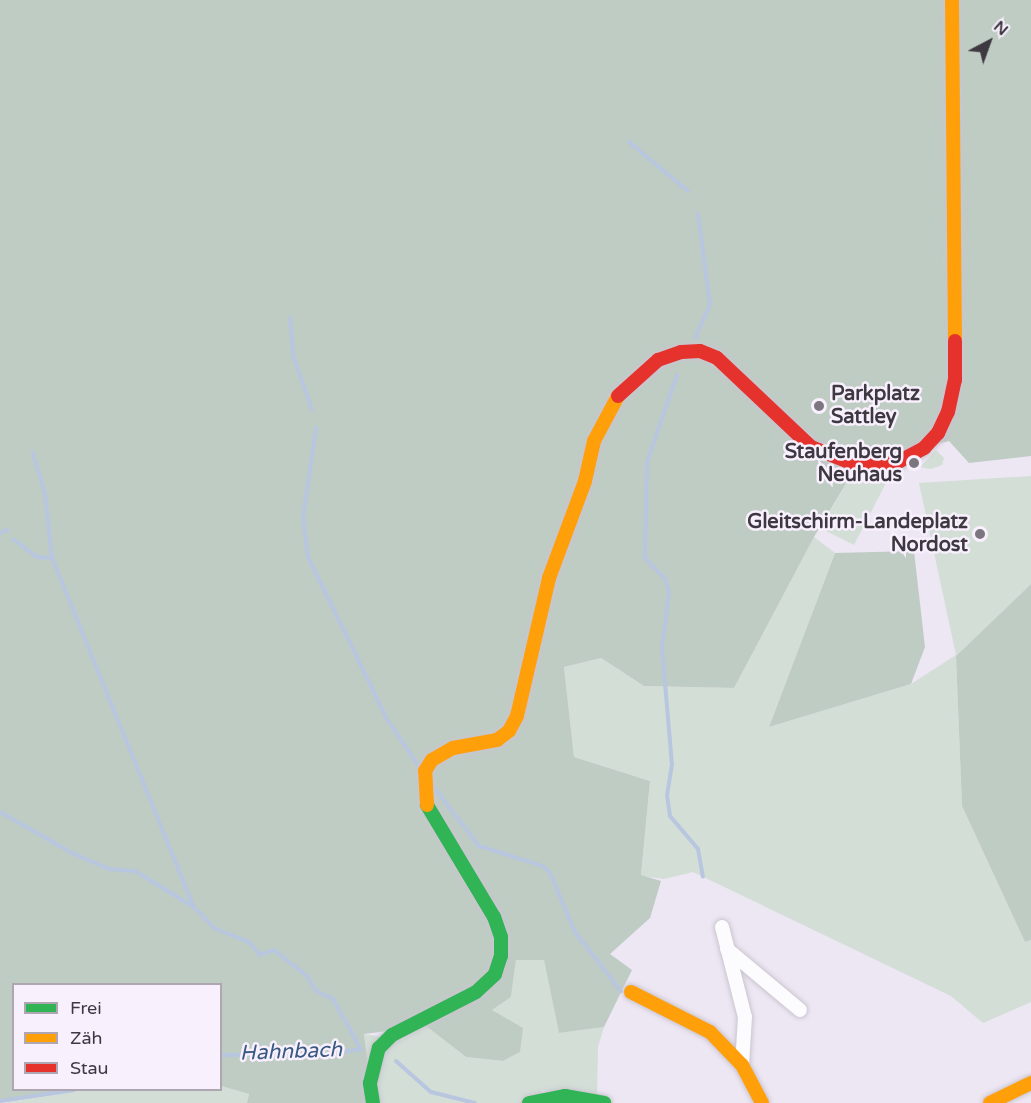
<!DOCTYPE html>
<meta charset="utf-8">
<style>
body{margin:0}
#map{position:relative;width:1031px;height:1103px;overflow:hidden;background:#ede6f3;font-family:"Varela Round",sans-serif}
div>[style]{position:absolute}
.green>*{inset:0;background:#d3ded7}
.forest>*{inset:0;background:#bfccc4}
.stream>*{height:4px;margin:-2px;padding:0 2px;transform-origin:2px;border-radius:2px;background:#b8c6df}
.roads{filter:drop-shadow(0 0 2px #cac5cf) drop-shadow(0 0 2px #cac5cf)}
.street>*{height:14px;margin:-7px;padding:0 7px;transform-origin:7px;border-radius:7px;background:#fcfbfd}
.fast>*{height:14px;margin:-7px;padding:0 7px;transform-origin:7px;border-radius:7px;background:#30b455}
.slow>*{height:14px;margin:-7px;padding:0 7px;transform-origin:7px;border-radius:7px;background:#ff9f0a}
.jam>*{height:14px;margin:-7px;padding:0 7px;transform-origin:7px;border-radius:7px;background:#e5322d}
.dots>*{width:16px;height:16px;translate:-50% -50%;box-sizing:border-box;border:3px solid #f9f0fe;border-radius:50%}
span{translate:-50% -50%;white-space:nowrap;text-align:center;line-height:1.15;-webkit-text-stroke:5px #f9f0fe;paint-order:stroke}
.poi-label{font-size:20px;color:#3e3941;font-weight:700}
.left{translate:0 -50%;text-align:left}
.right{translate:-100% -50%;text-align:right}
.water-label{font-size:21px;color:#375982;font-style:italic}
.legend{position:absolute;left:12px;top:983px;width:210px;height:108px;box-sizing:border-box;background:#f9f0fe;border:2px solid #aea7b2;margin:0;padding:8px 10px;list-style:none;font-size:18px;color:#3e3941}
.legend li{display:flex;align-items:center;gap:12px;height:30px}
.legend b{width:30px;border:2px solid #aea7b2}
.north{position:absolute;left:959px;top:12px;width:60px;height:60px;-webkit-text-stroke:4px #f9f0fe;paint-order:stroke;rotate:41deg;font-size:16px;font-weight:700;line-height:24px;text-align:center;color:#3e3941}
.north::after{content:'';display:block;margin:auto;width:21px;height:27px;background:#3e3941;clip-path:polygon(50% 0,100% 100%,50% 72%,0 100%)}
</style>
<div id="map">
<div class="green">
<div style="clip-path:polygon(936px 450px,944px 458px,942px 465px,931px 469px,920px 467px)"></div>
<div style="clip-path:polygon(857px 465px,889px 477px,854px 545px,820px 528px)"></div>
<div style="clip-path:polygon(1031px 476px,1031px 584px,956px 656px,962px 806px,1025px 942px,1031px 940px,1031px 1002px,983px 1023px,951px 996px,693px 872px,664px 879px,641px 876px,650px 781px,574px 757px,564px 667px,601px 658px,644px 686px,734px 688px,814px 537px,835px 553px,769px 727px,911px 684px,956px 655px,919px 483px)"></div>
<div style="clip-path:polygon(544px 959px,559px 1033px,604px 1027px,598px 1047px,597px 1097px,541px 1090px,545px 1103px,372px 1103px,364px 1034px,401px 1040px,426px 1026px,466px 1057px,503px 1061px,520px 1052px,492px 1010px,511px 997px,516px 960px)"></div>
<div style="clip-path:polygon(221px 1086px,249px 1094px,247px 1103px,4px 1103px,85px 1090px,220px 1090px)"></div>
</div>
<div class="forest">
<div style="clip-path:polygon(0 0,1031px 0,1031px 456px,969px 463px,949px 441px,857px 465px,814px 537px,734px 688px,644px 686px,601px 658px,564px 667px,574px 757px,650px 781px,641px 875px,661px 881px,650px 918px,610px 954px,632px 970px,604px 1027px,559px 1033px,544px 960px,516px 960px,511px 997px,492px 1010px,523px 1028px,520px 1052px,503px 1061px,466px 1057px,426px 1026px,364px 1034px,373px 1103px,247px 1103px,249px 1094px,221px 1086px,220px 984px,14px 984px,14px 1090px,85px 1090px,0 1103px)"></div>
<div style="clip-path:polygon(914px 551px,925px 647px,911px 684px,769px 727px,835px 553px)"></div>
<div style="clip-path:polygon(1031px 584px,1031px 940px,1025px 942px,962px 806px,956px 656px)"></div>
</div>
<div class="stream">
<div style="left:629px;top:142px;width:77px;rotate:39.7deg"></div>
<div style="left:290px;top:318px;width:37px;rotate:85deg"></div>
<div style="left:293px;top:355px;width:58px;rotate:70.9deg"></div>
<div style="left:695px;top:338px;width:37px;rotate:-66deg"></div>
<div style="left:710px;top:304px;width:91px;rotate:-97.6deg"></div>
<div style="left:677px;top:375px;width:92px;rotate:109deg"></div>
<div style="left:647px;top:462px;width:96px;rotate:91.2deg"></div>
<div style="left:645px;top:558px;width:29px;rotate:46deg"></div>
<div style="left:665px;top:579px;width:14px;rotate:73deg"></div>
<div style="left:669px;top:592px;width:56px;rotate:97.1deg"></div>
<div style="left:662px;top:648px;width:116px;rotate:85.1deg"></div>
<div style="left:672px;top:764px;width:31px;rotate:99deg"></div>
<div style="left:667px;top:795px;width:21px;rotate:82deg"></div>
<div style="left:670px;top:816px;width:43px;rotate:49.7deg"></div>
<div style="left:698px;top:849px;width:28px;rotate:80deg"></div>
<div style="left:316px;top:428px;width:90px;rotate:98.3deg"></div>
<div style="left:303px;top:517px;width:40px;rotate:82.9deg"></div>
<div style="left:308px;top:557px;width:180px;rotate:64deg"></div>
<div style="left:387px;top:719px;width:61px;rotate:56.3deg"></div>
<div style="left:33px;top:453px;width:43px;rotate:73.7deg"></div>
<div style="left:45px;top:494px;width:64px;rotate:83.8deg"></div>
<div style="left:0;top:533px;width:8px;rotate:-23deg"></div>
<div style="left:13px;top:539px;width:30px;rotate:37deg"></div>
<div style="left:37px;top:557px;width:15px;rotate:4deg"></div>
<div style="left:52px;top:558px;width:377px;rotate:67.9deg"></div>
<div style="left:432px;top:785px;width:77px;rotate:52.4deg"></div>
<div style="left:479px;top:846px;width:67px;rotate:17.4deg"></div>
<div style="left:543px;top:866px;width:10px;rotate:45deg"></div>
<div style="left:550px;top:873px;width:64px;rotate:67deg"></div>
<div style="left:575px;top:932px;width:75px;rotate:52.1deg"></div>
<div style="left:0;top:812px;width:85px;rotate:29.6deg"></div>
<div style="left:74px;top:854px;width:39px;rotate:23deg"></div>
<div style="left:110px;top:869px;width:25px;rotate:5deg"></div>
<div style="left:135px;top:871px;width:69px;rotate:31.4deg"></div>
<div style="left:194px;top:907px;width:29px;rotate:46deg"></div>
<div style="left:214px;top:928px;width:38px;rotate:22deg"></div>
<div style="left:249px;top:942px;width:17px;rotate:50deg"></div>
<div style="left:260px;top:955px;width:15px;rotate:-20deg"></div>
<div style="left:274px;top:950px;width:42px;rotate:38.2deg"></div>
<div style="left:307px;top:976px;width:17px;rotate:59deg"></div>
<div style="left:316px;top:991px;width:19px;rotate:25deg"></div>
<div style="left:333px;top:999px;width:57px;rotate:60.8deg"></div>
<div style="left:361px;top:1049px;width:32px;rotate:171deg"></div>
<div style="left:329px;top:1054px;width:109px;rotate:179.5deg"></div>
<div style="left:396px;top:1061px;width:47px;rotate:41.5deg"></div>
<div style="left:431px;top:1092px;width:45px;rotate:14deg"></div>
<div style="left:0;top:1101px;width:75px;rotate:-8.5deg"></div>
</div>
<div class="roads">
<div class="street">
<div style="left:722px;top:927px;width:93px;rotate:75.7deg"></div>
<div style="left:745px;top:1017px;width:48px;rotate:93.6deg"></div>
<div style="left:727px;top:949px;width:95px;rotate:39.9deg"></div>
</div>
<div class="fast">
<div style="left:373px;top:1103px;width:20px;rotate:-99deg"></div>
<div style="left:370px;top:1083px;width:36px;rotate:-76deg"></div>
<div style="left:379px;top:1048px;width:18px;rotate:-45deg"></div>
<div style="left:392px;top:1035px;width:94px;rotate:-27.1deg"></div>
<div style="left:476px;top:992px;width:26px;rotate:-43deg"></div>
<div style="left:495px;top:974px;width:19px;rotate:-72deg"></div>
<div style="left:501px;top:956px;width:19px;rotate:-90deg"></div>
<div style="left:501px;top:937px;width:21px;rotate:-109deg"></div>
<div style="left:494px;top:917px;width:131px;rotate:-120.9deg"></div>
<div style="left:529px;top:1103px;width:37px;rotate:-11deg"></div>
<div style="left:565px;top:1096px;width:40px;rotate:10deg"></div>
</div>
<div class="slow">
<div style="left:952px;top:0;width:341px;rotate:89.5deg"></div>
<div style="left:427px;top:805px;width:34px;rotate:-93deg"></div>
<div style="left:425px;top:771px;width:13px;rotate:-58deg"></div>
<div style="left:432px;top:760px;width:24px;rotate:-30deg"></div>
<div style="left:453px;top:748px;width:45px;rotate:-10.3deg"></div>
<div style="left:497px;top:740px;width:15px;rotate:-37deg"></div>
<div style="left:509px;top:731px;width:17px;rotate:-62deg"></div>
<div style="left:517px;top:716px;width:142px;rotate:-76.9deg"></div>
<div style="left:549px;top:578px;width:103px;rotate:-69.6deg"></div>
<div style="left:585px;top:481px;width:41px;rotate:-77.3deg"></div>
<div style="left:594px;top:441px;width:51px;rotate:-61.9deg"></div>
<div style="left:631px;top:992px;width:89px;rotate:26.9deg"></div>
<div style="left:710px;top:1032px;width:46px;rotate:45.9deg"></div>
<div style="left:742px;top:1065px;width:43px;rotate:62.2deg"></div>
<div style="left:990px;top:1103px;width:46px;rotate:-26deg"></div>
</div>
<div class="jam">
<div style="left:618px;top:396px;width:54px;rotate:-42deg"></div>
<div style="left:658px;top:360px;width:24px;rotate:-19deg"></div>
<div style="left:681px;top:352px;width:19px;rotate:-3deg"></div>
<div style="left:700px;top:351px;width:18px;rotate:22deg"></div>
<div style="left:717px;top:358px;width:129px;rotate:43.4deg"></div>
<div style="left:811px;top:447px;width:49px;rotate:21.4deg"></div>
<div style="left:857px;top:465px;width:41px;rotate:-4.2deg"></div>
<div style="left:898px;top:462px;width:30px;rotate:-28deg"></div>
<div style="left:924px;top:448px;width:21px;rotate:-47deg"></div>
<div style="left:938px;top:433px;width:23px;rotate:-65deg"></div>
<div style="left:948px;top:412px;width:33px;rotate:-78deg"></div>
<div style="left:955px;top:380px;width:39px;rotate:-90deg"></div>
</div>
</div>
<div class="dots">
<div style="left:819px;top:406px;background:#7b767f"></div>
<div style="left:914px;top:463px;background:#7b767f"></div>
<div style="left:980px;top:534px;background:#7b767f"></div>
</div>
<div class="poi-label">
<span class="left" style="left:831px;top:406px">Parkplatz<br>Sattley</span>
<span class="right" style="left:902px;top:464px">Staufenberg<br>Neuhaus</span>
<span class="right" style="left:968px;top:534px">Gleitschirm-Landeplatz<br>Nordost</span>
</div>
<div class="water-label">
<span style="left:291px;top:1052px;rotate:-2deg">Hahnbach</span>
</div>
<ul class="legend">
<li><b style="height:8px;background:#30b455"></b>Frei</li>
<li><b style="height:8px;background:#ff9f0a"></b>Zäh</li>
<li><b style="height:8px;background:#e5322d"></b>Stau</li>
</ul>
<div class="north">N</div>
</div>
